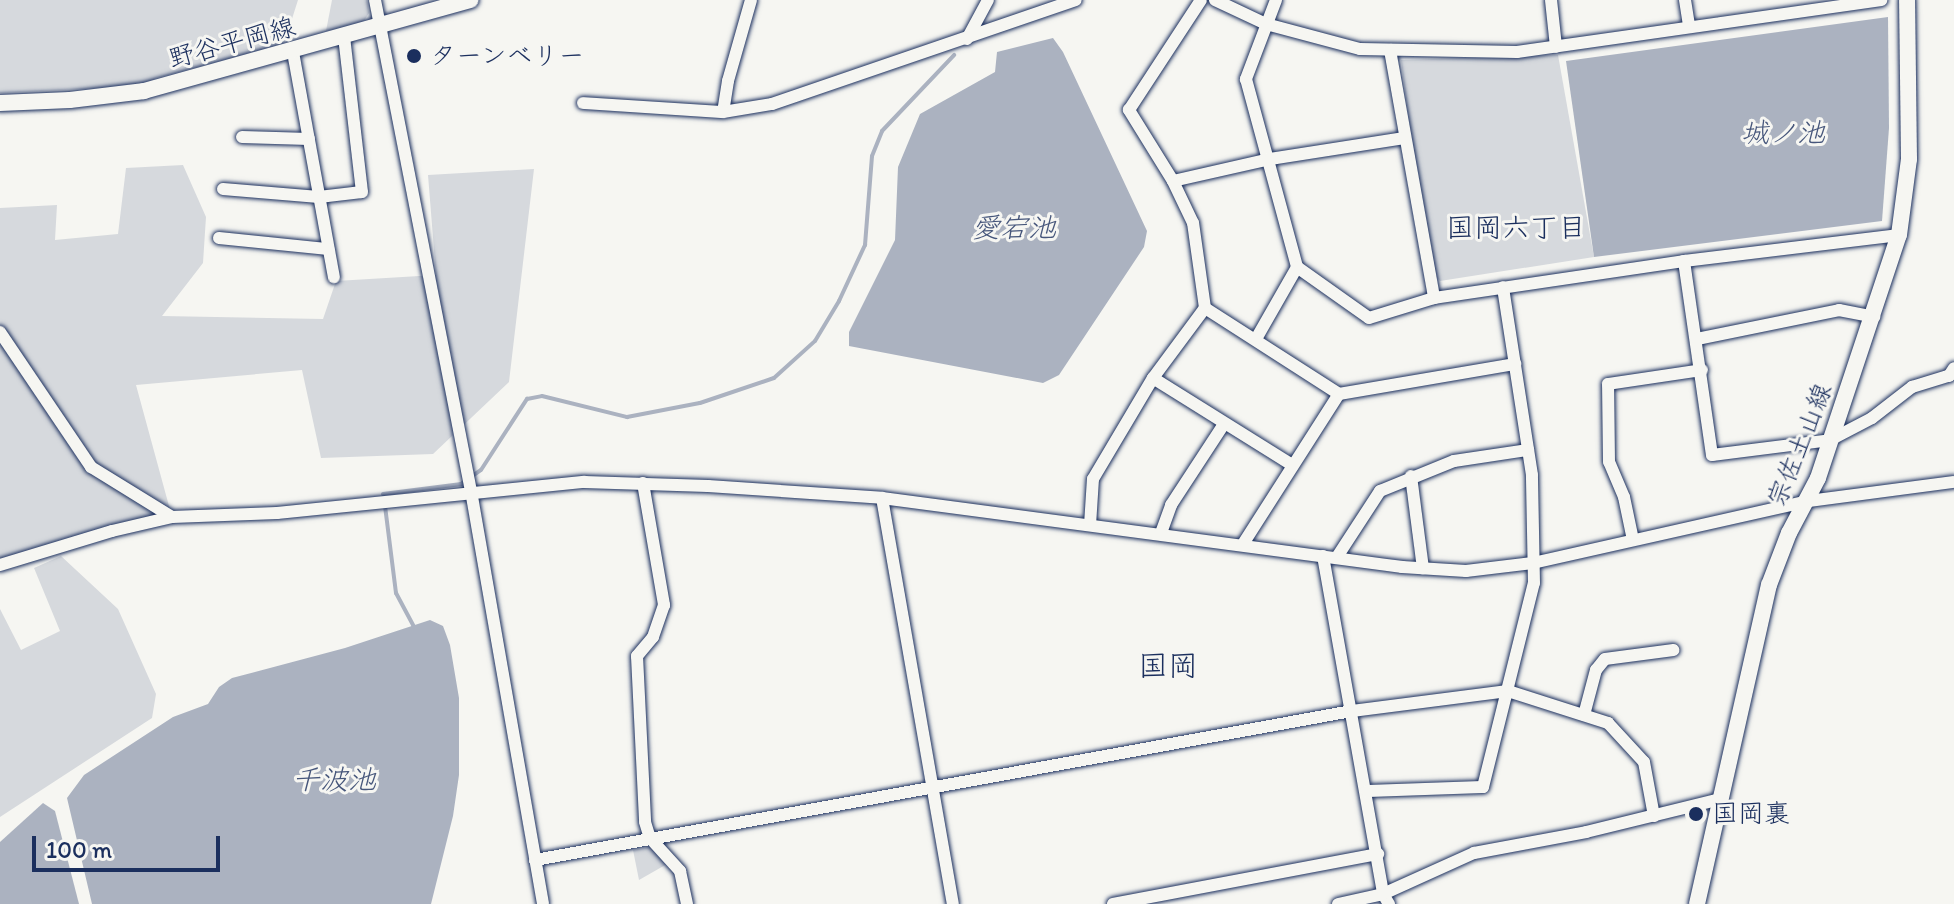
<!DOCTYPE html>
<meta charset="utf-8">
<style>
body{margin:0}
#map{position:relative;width:1954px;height:904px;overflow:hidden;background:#f6f6f2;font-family:Itim,"Klee One",sans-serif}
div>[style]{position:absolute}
.green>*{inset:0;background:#d6d9dd}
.water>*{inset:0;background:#abb2c0}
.stream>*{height:4px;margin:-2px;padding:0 2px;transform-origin:2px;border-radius:2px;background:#abb2c0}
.roads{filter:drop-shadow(0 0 2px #1b2f5e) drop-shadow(0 0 2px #1b2f5e)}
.minor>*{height:12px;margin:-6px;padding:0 6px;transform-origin:6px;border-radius:6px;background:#f6f6f2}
.major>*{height:16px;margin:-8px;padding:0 8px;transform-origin:8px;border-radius:8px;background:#f6f6f2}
.dots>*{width:22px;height:22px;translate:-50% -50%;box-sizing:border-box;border:4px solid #f6f6f2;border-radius:50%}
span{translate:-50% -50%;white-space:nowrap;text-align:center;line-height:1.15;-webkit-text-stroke:6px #f6f6f2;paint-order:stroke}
.street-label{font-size:26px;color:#1b2f5e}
.poi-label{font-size:26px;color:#1b2f5e}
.left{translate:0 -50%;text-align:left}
.water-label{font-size:28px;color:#46567b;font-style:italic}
.neighbourhood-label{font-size:28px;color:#1b2f5e}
.quarter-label{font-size:30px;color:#1b2f5e}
.scale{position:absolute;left:32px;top:836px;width:188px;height:36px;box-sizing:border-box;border:4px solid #1b2f5e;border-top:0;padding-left:10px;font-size:24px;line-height:28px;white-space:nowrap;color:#1b2f5e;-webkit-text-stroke:6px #f6f6f2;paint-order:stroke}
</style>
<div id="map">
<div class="green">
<div style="clip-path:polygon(0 0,298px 0,284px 44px,156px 78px,142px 86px,0 93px)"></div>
<div style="clip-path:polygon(332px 0,367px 0,369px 13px,362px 24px,326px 31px)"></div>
<div style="clip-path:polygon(1558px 55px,1594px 257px,1440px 281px,1429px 270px,1401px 60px)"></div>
<div style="clip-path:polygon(183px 165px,206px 217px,203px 263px,162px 316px,323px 319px,336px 281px,436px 275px,428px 175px,534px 169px,509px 382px,433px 454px,321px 458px,302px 370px,136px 385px,172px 517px,0 567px,0 208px,57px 205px,55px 240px,118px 234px,126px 168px)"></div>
<div style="clip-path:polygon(61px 556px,118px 609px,156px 694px,152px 718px,0 817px,0 609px,21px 650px,60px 631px,34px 568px)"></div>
<div style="clip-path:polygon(651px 847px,667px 864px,639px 880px,633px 850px)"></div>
</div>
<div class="water">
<div style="clip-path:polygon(1888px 17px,1889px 128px,1882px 221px,1594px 257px,1566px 61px)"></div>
<div style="clip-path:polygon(1053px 38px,1063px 52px,1147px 231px,1144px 247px,1059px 375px,1043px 383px,849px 346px,849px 332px,895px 240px,898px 167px,920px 114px,995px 72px,997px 52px)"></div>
<div style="clip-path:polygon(430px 620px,443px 626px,450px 645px,459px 698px,459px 775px,453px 816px,431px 904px,92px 904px,67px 798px,84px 775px,173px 717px,208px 704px,219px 687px,232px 678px,345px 648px)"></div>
<div style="clip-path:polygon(43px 803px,55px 811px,79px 904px,0 904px,0 842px)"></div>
</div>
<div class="stream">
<div style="left:383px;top:494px;width:79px;rotate:-7.3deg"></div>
<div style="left:461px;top:484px;width:24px;rotate:-35deg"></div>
<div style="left:481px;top:470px;width:85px;rotate:-57.1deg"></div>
<div style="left:527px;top:399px;width:15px;rotate:-11deg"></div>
<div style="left:542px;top:396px;width:88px;rotate:13.9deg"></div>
<div style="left:627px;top:417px;width:74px;rotate:-10.9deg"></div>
<div style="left:700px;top:403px;width:78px;rotate:-18.7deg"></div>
<div style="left:774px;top:378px;width:55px;rotate:-42.1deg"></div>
<div style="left:815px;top:341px;width:47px;rotate:-59deg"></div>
<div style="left:839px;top:301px;width:62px;rotate:-65.1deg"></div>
<div style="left:865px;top:245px;width:89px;rotate:-85.5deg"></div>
<div style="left:872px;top:156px;width:27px;rotate:-68deg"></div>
<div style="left:882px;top:131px;width:105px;rotate:-46.5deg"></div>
<div style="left:385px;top:506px;width:88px;rotate:82.8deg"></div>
<div style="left:396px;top:593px;width:38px;rotate:62deg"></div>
</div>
<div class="roads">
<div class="minor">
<div style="left:375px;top:0;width:500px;rotate:78.94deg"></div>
<div style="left:471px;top:491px;width:419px;rotate:80.1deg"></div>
<div style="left:751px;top:0;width:84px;rotate:105.9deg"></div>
<div style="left:728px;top:81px;width:31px;rotate:99deg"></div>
<div style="left:723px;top:112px;width:50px;rotate:-9.3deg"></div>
<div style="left:772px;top:104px;width:321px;rotate:-18.9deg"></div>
<div style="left:1215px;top:0;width:56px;rotate:25.2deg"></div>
<div style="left:1266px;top:24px;width:97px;rotate:14.9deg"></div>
<div style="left:1360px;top:49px;width:157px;rotate:1.1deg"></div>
<div style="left:1517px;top:52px;width:368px;rotate:-8.1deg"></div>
<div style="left:1276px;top:0;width:85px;rotate:110.8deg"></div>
<div style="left:1246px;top:79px;width:195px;rotate:74.8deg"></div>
<div style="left:1297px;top:267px;width:88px;rotate:35.3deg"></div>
<div style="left:1369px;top:318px;width:68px;rotate:-17.1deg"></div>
<div style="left:1551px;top:0;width:47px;rotate:83.9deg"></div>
<div style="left:1685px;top:0;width:25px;rotate:81deg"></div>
<div style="left:967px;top:39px;width:44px;rotate:-61.7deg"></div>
<div style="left:1390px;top:50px;width:252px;rotate:79.9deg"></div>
<div style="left:1434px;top:298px;width:253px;rotate:-8.4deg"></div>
<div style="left:1684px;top:261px;width:217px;rotate:-6.9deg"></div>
<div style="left:293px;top:52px;width:229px;rotate:79.7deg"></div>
<div style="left:583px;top:103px;width:140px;rotate:3.7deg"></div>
<div style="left:242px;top:137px;width:67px;rotate:1.7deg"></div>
<div style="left:1173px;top:181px;width:99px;rotate:-12.8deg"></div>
<div style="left:1270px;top:159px;width:136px;rotate:-8.9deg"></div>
<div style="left:223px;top:189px;width:96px;rotate:4.8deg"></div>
<div style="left:319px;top:197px;width:43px;rotate:-6.6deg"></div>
<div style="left:362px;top:192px;width:156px;rotate:-96.6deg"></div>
<div style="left:219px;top:238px;width:110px;rotate:5.8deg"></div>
<div style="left:1684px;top:261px;width:196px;rotate:81.8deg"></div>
<div style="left:1712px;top:455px;width:119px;rotate:-7.2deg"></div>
<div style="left:1830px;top:440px;width:47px;rotate:-27.6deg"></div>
<div style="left:1872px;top:418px;width:51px;rotate:-37.8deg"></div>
<div style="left:1912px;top:387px;width:39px;rotate:-17deg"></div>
<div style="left:1949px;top:376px;width:9px;rotate:-58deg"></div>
<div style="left:1205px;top:308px;width:159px;rotate:32.7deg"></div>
<div style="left:1339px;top:394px;width:179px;rotate:-9.7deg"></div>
<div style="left:0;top:332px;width:163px;rotate:56deg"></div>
<div style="left:91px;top:467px;width:95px;rotate:31.7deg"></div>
<div style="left:1256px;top:339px;width:83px;rotate:-60.3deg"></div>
<div style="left:1697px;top:339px;width:145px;rotate:-11.5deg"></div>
<div style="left:1839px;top:310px;width:36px;rotate:11deg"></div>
<div style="left:1153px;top:378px;width:164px;rotate:32deg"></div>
<div style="left:1411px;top:476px;width:93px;rotate:82.6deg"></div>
<div style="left:643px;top:483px;width:124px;rotate:80.2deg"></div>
<div style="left:664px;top:605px;width:34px;rotate:109deg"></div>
<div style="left:653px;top:637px;width:25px;rotate:130deg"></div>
<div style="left:637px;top:656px;width:166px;rotate:87.2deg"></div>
<div style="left:645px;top:822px;width:17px;rotate:73deg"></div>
<div style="left:650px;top:838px;width:45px;rotate:47.7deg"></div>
<div style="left:680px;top:871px;width:34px;rotate:78deg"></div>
<div style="left:882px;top:498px;width:412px;rotate:80.1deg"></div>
<div style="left:1090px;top:525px;width:46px;rotate:-86.3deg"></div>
<div style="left:1093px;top:479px;width:117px;rotate:-59.3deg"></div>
<div style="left:1153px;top:378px;width:87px;rotate:-53.4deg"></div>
<div style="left:1205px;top:308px;width:86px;rotate:-98deg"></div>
<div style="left:1193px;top:223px;width:47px;rotate:-115.5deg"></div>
<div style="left:1173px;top:181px;width:84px;rotate:-121.8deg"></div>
<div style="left:1129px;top:110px;width:131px;rotate:-56.8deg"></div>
<div style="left:1161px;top:533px;width:30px;rotate:-70deg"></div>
<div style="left:1171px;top:505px;width:97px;rotate:-56.8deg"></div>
<div style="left:1633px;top:540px;width:44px;rotate:-101.8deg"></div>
<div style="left:1624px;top:497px;width:38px;rotate:-113deg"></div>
<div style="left:1609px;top:462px;width:78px;rotate:-90.7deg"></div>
<div style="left:1608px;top:384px;width:95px;rotate:-8.5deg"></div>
<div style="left:1243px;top:544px;width:178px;rotate:-57.4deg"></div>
<div style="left:1323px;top:556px;width:343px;rotate:79.9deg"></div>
<div style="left:1383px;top:894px;width:12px;rotate:59deg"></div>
<div style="left:1337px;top:557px;width:79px;rotate:-56.9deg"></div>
<div style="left:1380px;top:491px;width:80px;rotate:-22.1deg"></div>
<div style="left:1454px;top:461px;width:75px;rotate:-8.5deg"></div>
<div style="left:0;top:565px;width:117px;rotate:-16.9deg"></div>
<div style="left:112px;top:531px;width:62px;rotate:-13.1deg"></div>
<div style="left:172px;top:517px;width:105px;rotate:-2.2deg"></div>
<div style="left:277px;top:513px;width:309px;rotate:-5.8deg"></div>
<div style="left:584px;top:482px;width:124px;rotate:1.8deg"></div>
<div style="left:708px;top:486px;width:174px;rotate:3.9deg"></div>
<div style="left:882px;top:498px;width:525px;rotate:7.56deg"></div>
<div style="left:1402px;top:567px;width:64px;rotate:3.6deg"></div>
<div style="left:1466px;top:571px;width:67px;rotate:-6.8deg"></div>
<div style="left:1533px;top:563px;width:283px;rotate:-12.7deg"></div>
<div style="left:1809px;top:501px;width:146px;rotate:-7.5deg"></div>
<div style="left:1584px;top:715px;width:47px;rotate:-75.1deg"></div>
<div style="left:1596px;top:670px;width:14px;rotate:-51deg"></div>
<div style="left:1605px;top:659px;width:69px;rotate:-7.5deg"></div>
<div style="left:1367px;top:791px;width:116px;rotate:-2deg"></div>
<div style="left:1483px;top:787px;width:210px;rotate:-76deg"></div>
<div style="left:1534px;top:583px;width:108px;rotate:-91.1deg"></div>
<div style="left:1532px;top:475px;width:190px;rotate:-98.8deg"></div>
<div style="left:535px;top:860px;width:830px;rotate:-10.34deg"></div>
<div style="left:1352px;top:711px;width:157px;rotate:-7.3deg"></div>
<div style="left:1508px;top:691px;width:105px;rotate:17.7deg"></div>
<div style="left:1608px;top:723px;width:53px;rotate:47.3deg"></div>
<div style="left:1644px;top:762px;width:55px;rotate:79.5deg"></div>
<div style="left:1113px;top:904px;width:270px;rotate:-10.7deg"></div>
<div style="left:1338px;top:904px;width:46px;rotate:-12.5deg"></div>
<div style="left:1383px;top:894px;width:100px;rotate:-24.3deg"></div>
<div style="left:1474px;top:853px;width:114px;rotate:-10.6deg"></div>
<div style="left:1586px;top:832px;width:138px;rotate:-13.8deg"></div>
</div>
<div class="major">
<div style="left:0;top:103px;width:70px;rotate:-2.5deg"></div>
<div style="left:70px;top:100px;width:75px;rotate:-6.9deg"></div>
<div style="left:144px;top:91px;width:339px;rotate:-15.6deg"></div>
<div style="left:1697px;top:904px;width:327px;rotate:-77.3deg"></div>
<div style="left:1769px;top:585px;width:56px;rotate:-69deg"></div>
<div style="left:1789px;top:533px;width:62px;rotate:-62.2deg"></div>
<div style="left:1818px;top:478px;width:256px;rotate:-71.6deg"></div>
<div style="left:1899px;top:235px;width:77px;rotate:-82.5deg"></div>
<div style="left:1909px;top:159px;width:159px;rotate:-90.7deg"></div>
</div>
</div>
<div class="dots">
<div style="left:414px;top:56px;background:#1b2f5e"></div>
<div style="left:1696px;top:814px;background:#1b2f5e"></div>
</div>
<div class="street-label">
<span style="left:232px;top:43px;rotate:-15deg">野谷平岡線</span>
<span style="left:1800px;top:445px;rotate:-68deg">宗佐土山線</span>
</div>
<div class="poi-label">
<span class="left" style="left:430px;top:56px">ターンベリー</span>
<span class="left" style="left:1712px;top:814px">国岡裏</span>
</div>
<div class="water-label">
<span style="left:1783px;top:132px">城ノ池</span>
<span style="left:1014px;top:227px">愛宕池</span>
<span style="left:334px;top:779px">千波池</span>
</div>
<div class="neighbourhood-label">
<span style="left:1516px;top:227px">国岡六丁目</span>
</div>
<div class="quarter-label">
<span style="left:1168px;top:666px">国岡</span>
</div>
<div class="scale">100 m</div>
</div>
